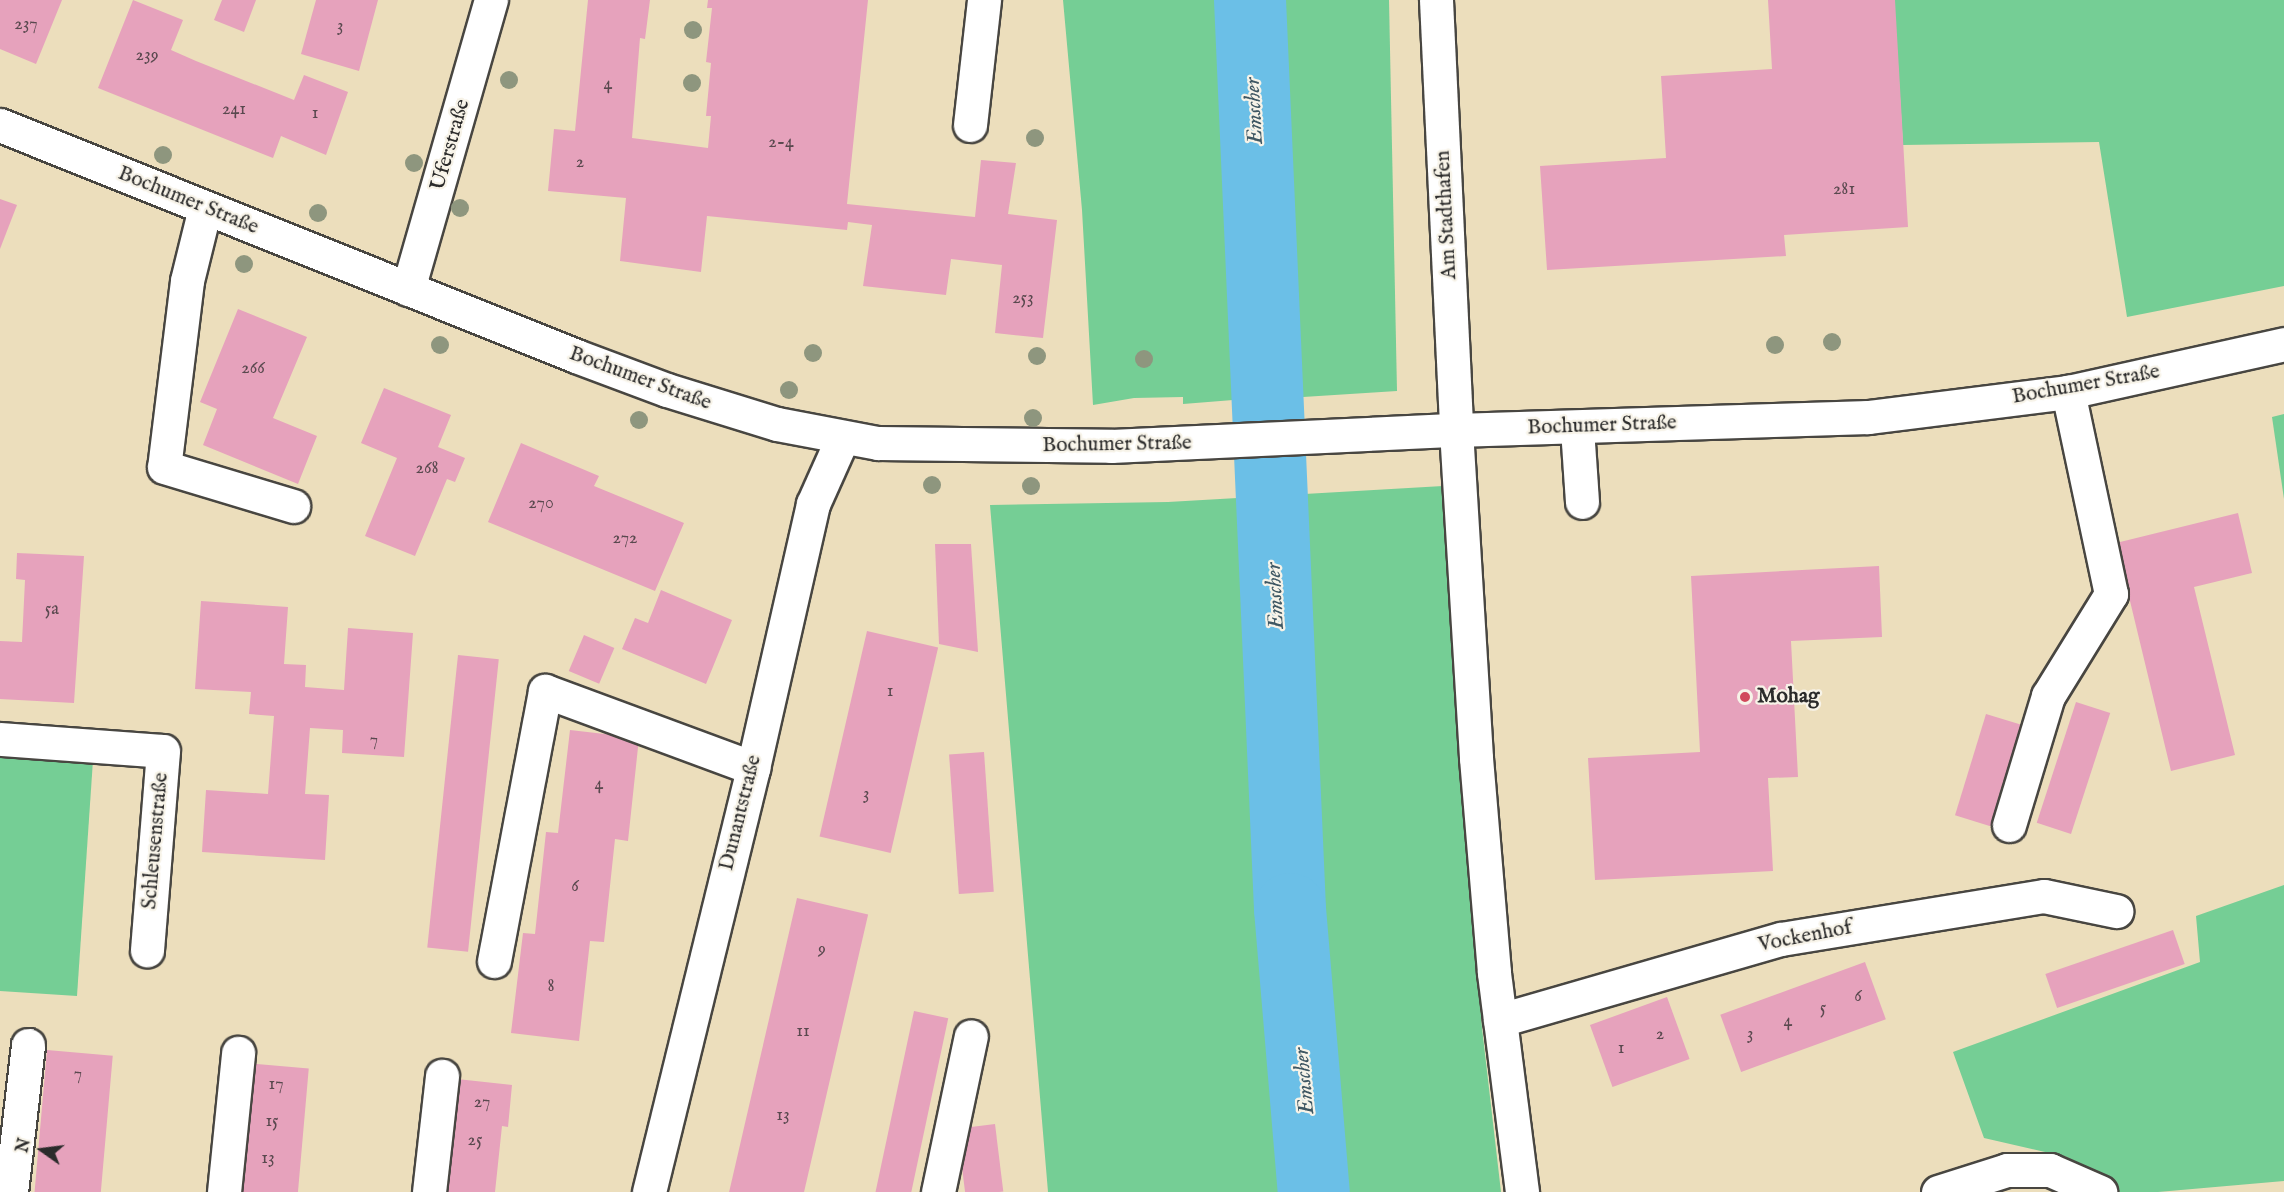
<!DOCTYPE html>
<html>
<head>
<meta charset="utf-8">
<style>
	body { margin:0 }
	#map { position:relative; width:2284px; height:1192px; overflow:hidden; background:#ecdebc; font-family:"IM FELL English",serif }
	div>[style] { position:absolute }
	.green>* { inset:0; background:#75ce95 }
	.river>* { height:72px; margin:-36px; padding:0 36px; transform-origin:36px; border-radius:36px; background:#6bbfe7 }
	.building>* { inset:0; background:#e6a2bc; transform-origin:0 0 }
	.roads { filter:drop-shadow(2px 0 #484641) drop-shadow(-2px 0 #484641) drop-shadow(0 2px #484641) drop-shadow(0 -2px #484641) }
	.minor>* { height:33px; margin:-16.5px; padding:0 16.5px; transform-origin:16.5px; border-radius:16.5px; background:#fff }
	.major>* { height:33px; margin:-16.5px; padding:0 16.5px; transform-origin:16.5px; border-radius:16.5px; background:#fff }
	.trees>* { width:18px; height:18px; margin:-9px; border-radius:50%; background:#8e967e }
	.dots>* { width:16px; height:16px; translate:-50% -50%; box-sizing:border-box; border:3px solid #f7f3e8; border-radius:50% }
	span { translate:-50% -50%; white-space:nowrap; text-align:center; line-height:1.15; -webkit-text-stroke:4.5px #f7f3e8; paint-order:stroke }
	.number-label { font-size:18px; color:#5a494f }
	.number-label span { -webkit-text-stroke-width:0 }
	.street-label { font-size:21px; color:#2b2b2b }
	.poi-label { font-size:21px; color:#2b2b2b; font-weight:700 }
	.left { translate:0 -50%; text-align:left }
	.water-label { font-size:22px; color:#3e5763; font-style:italic }
	.north { position:absolute; left:12px; top:1120px; width:60px; height:60px; -webkit-text-stroke:4px #f7f3e8; paint-order:stroke; rotate:284deg; font-size:16px; font-weight:700; line-height:24px; text-align:center; color:#2b2b2b }
	.north::after { content:''; display:block; margin:auto; width:21px; height:27px; background:#2b2b2b; clip-path:polygon(50% 0,100% 100%,50% 72%,0 100%) }
</style>
</head>
<body>
<div id="map">
	<div class="green">
		<div style="clip-path:polygon(1063px 0,1216px 0,1233px 400px,1183px 404px,1183px 397px,1134px 398px,1093px 405px,1082px 210px)"></div>
		<div style="clip-path:polygon(1282px 0,1389px 0,1397px 391px,1303px 397px,1290px 183px)"></div>
		<div style="clip-path:polygon(1894px 0,2284px 0,2284px 286px,2127px 317px,2099px 142px,1903px 145px)"></div>
		<div style="clip-path:polygon(2284px 414px,2284px 499px,2272px 417px)"></div>
		<div style="clip-path:polygon(1443px 486px,1482px 1028px,1501px 1192px,1048px 1192px,990px 505px,1168px 502px)"></div>
		<div style="clip-path:polygon(0 754px,93px 760px,77px 996px,0 991px)"></div>
		<div style="clip-path:polygon(2284px 885px,2284px 1181px,2158px 1192px,2120px 1192px,2067px 1157px,1984px 1138px,1953px 1052px,2200px 962px,2196px 916px)"></div>
	</div>
	<div class="river">
		<div style="left:1250px;top:0;width:910px;rotate:87.48deg"></div>
		<div style="left:1290px;top:909px;width:284px;rotate:85.2deg"></div>
	</div>
	<div class="building">
		<div style="clip-path:polygon(0 0,62px 0,36px 64px,0 49px)"></div>
		<div style="clip-path:polygon(133px 0,183px 20px,171px 50px,196px 61px,294px 100px,304px 75px,348px 92px,326px 155px,281px 136px,273px 158px,98px 88px)"></div>
		<div style="clip-path:polygon(222px 0,256px 0,244px 32px,214px 20px)"></div>
		<div style="clip-path:polygon(316px 0,378px 0,359px 71px,301px 54px)"></div>
		<div style="clip-path:polygon(588px 0,650px 0,645px 39px,640px 38px,632px 138px,708px 148px,711px 116px,706px 116px,711px 63px,706px 62px,712px 8px,707px 8px,708px 0,868px 0,847px 204px,975px 217px,981px 160px,1016px 163px,1008px 214px,1057px 220px,1043px 338px,995px 333px,1002px 265px,951px 259px,946px 295px,863px 286px,872px 225px,848px 222px,847px 230px,707px 216px,701px 272px,620px 261px,626px 198px,548px 191px,554px 129px,575px 131px)"></div>
		<div style="clip-path:polygon(1768px 0,1895px 0,1908px 227px,1784px 235px,1786px 256px,1547px 270px,1540px 166px,1666px 158px,1661px 76px,1772px 69px)"></div>
		<div style="clip-path:polygon(0 199px,17px 205px,0 249px)"></div>
		<div style="clip-path:polygon(238px 309px,307px 337px,273px 418px,317px 436px,298px 484px,203px 445px,217px 409px,200px 402px)"></div>
		<div style="clip-path:polygon(384px 388px,451px 415px,438px 447px,465px 458px,455px 482px,447px 479px,415px 556px,365px 536px,397px 458px,361px 443px)"></div>
		<div style="clip-path:polygon(521px 443px,599px 476px,594px 486px,684px 523px,655px 591px,488px 522px)"></div>
		<div style="clip-path:polygon(2238px 513px,2252px 573px,2194px 587px,2235px 755px,2171px 771px,2116px 543px)"></div>
		<div style="clip-path:polygon(935px 544px,971px 544px,978px 652px,939px 644px)"></div>
		<div style="clip-path:polygon(17px 553px,84px 556px,74px 703px,0 699px,0 641px,22px 642px,25px 580px,16px 579px)"></div>
		<div style="clip-path:polygon(1879px 566px,1882px 637px,1791px 641px,1798px 777px,1768px 778px,1773px 871px,1595px 880px,1588px 758px,1700px 752px,1691px 576px)"></div>
		<div style="clip-path:polygon(661px 590px,732px 620px,706px 684px,622px 649px,635px 618px,648px 623px)"></div>
		<div style="clip-path:polygon(201px 601px,288px 607px,284px 664px,306px 665px,305px 687px,344px 690px,348px 628px,413px 633px,404px 757px,342px 753px,343px 730px,310px 728px,305px 794px,329px 795px,325px 860px,202px 852px,206px 790px,268px 794px,274px 716px,249px 714px,251px 692px,195px 689px)"></div>
		<div style="left:867px;top:631px;width:73px;height:211px;rotate:13deg"></div>
		<div style="left:584px;top:635px;width:33px;height:39px;rotate:23deg"></div>
		<div style="left:458px;top:655px;width:41px;height:294px;rotate:6deg"></div>
		<div style="left:2076px;top:702px;width:36px;height:127px;rotate:18deg"></div>
		<div style="left:1986px;top:714px;width:37px;height:106px;rotate:17deg"></div>
		<div style="clip-path:polygon(570px 730px,639px 738px,628px 841px,615px 839px,604px 942px,590px 941px,579px 1041px,511px 1033px,523px 933px,535px 934px,546px 832px,558px 833px)"></div>
		<div style="left:984px;top:752px;width:140px;height:35px;rotate:86deg"></div>
		<div style="left:797px;top:898px;width:73px;height:302px;rotate:13deg"></div>
		<div style="left:2173px;top:930px;width:36px;height:135px;rotate:71deg"></div>
		<div style="left:1865px;top:962px;width:61px;height:154px;rotate:70deg"></div>
		<div style="left:1667px;top:997px;width:66px;height:82px;rotate:70deg"></div>
		<div style="left:914px;top:1011px;width:35px;height:186px;rotate:12deg"></div>
		<div style="left:47px;top:1050px;width:66px;height:143px;rotate:5deg"></div>
		<div style="left:246px;top:1063px;width:63px;height:130px;rotate:5deg"></div>
		<div style="clip-path:polygon(457px 1079px,512px 1085px,508px 1127px,502px 1126px,495px 1192px,445px 1192px)"></div>
		<div style="left:995px;top:1124px;width:68px;height:38px;rotate:83deg"></div>
	</div>
	<div class="roads">
		<div class="minor">
			<div style="left:1436px;top:0;width:430px;rotate:87.3deg"></div>
			<div style="left:1456px;top:430px;width:329px;rotate:86.5deg"></div>
			<div style="left:1476px;top:758px;width:216px;rotate:85.2deg"></div>
			<div style="left:1494px;top:973px;width:221px;rotate:82.7deg"></div>
			<div style="left:970px;top:125px;width:126px;rotate:-83.6deg"></div>
			<div style="left:205px;top:208px;width:75px;rotate:103.9deg"></div>
			<div style="left:187px;top:281px;width:187px;rotate:97deg"></div>
			<div style="left:164px;top:467px;width:135px;rotate:16.8deg"></div>
			<div style="left:408px;top:289px;width:301px;rotate:-74deg"></div>
			<div style="left:1577px;top:428px;width:74px;rotate:86.1deg"></div>
			<div style="left:0;top:739px;width:163px;rotate:4.2deg"></div>
			<div style="left:163px;top:751px;width:200px;rotate:94.6deg"></div>
			<div style="left:2009px;top:825px;width:135px;rotate:-73.2deg"></div>
			<div style="left:2048px;top:696px;width:120px;rotate:-58.3deg"></div>
			<div style="left:2111px;top:594px;width:207px;rotate:-102deg"></div>
			<div style="left:494px;top:961px;width:275px;rotate:-79.3deg"></div>
			<div style="left:545px;top:691px;width:222px;rotate:20.3deg"></div>
			<div style="left:1500px;top:1020px;width:292px;rotate:-16.1deg"></div>
			<div style="left:1781px;top:939px;width:266px;rotate:-9.3deg"></div>
			<div style="left:2044px;top:896px;width:74px;rotate:11.8deg"></div>
			<div style="left:11px;top:1192px;width:148px;rotate:-83.4deg"></div>
			<div style="left:224px;top:1192px;width:140px;rotate:-84.2deg"></div>
			<div style="left:429px;top:1192px;width:117px;rotate:-83.6deg"></div>
			<div style="left:649px;top:1192px;width:437px;rotate:-76.2deg"></div>
			<div style="left:753px;top:768px;width:271px;rotate:-77.2deg"></div>
			<div style="left:813px;top:504px;width:73px;rotate:-65.9deg"></div>
			<div style="left:938px;top:1192px;width:159px;rotate:-78.1deg"></div>
			<div style="left:1938px;top:1192px;width:72px;rotate:-17.7deg"></div>
			<div style="left:2007px;top:1170px;width:43px"></div>
			<div style="left:2050px;top:1170px;width:55px;rotate:23.7deg"></div>
		</div>
		<div class="major">
			<div style="left:0;top:125px;width:621px;rotate:21.85deg"></div>
			<div style="left:576px;top:356px;width:97px;rotate:20.5deg"></div>
			<div style="left:667px;top:390px;width:115px;rotate:17.2deg"></div>
			<div style="left:777px;top:424px;width:103px;rotate:10.7deg"></div>
			<div style="left:878px;top:443px;width:233px;rotate:0.7deg"></div>
			<div style="left:1111px;top:446px;width:345px;rotate:-2.7deg"></div>
			<div style="left:1456px;top:430px;width:412px;rotate:-1.8deg"></div>
			<div style="left:1868px;top:417px;width:202px;rotate:-7.1deg"></div>
			<div style="left:2068px;top:392px;width:221px;rotate:-12.5deg"></div>
		</div>
	</div>
	<div class="trees">
		<div style="left:693px;top:30px"></div>
		<div style="left:509px;top:80px"></div>
		<div style="left:692px;top:83px"></div>
		<div style="left:1035px;top:138px"></div>
		<div style="left:163px;top:155px"></div>
		<div style="left:414px;top:163px"></div>
		<div style="left:460px;top:208px"></div>
		<div style="left:318px;top:213px"></div>
		<div style="left:244px;top:264px"></div>
		<div style="left:1832px;top:342px"></div>
		<div style="left:440px;top:345px"></div>
		<div style="left:1775px;top:345px"></div>
		<div style="left:813px;top:353px"></div>
		<div style="left:1037px;top:356px"></div>
		<div style="left:1144px;top:359px"></div>
		<div style="left:789px;top:390px"></div>
		<div style="left:1033px;top:418px"></div>
		<div style="left:639px;top:420px"></div>
		<div style="left:932px;top:485px"></div>
		<div style="left:1031px;top:486px"></div>
	</div>
	<div class="dots">
		<div style="left:1745px;top:697px;background:#d1495b"></div>
	</div>
	<div class="number-label">
		<span style="left:26px;top:25px">237</span>
		<span style="left:340px;top:27px">3</span>
		<span style="left:147px;top:56px">239</span>
		<span style="left:608px;top:85px">4</span>
		<span style="left:234px;top:110px">241</span>
		<span style="left:315px;top:114px">1</span>
		<span style="left:781px;top:143px">2-4</span>
		<span style="left:580px;top:163px">2</span>
		<span style="left:1844px;top:190px">281</span>
		<span style="left:1023px;top:299px">253</span>
		<span style="left:253px;top:369px">266</span>
		<span style="left:427px;top:469px">268</span>
		<span style="left:541px;top:504px">270</span>
		<span style="left:625px;top:539px">272</span>
		<span style="left:52px;top:610px">5a</span>
		<span style="left:890px;top:692px">1</span>
		<span style="left:374px;top:741px">7</span>
		<span style="left:599px;top:785px">4</span>
		<span style="left:866px;top:795px">3</span>
		<span style="left:575px;top:887px">6</span>
		<span style="left:822px;top:950px">9</span>
		<span style="left:551px;top:987px">8</span>
		<span style="left:1858px;top:997px">6</span>
		<span style="left:1823px;top:1009px">5</span>
		<span style="left:1788px;top:1022px">4</span>
		<span style="left:803px;top:1032px">11</span>
		<span style="left:1660px;top:1035px">2</span>
		<span style="left:1750px;top:1035px">3</span>
		<span style="left:1621px;top:1049px">1</span>
		<span style="left:78px;top:1075px">7</span>
		<span style="left:276px;top:1085px">17</span>
		<span style="left:482px;top:1103px">27</span>
		<span style="left:783px;top:1116px">13</span>
		<span style="left:272px;top:1122px">15</span>
		<span style="left:475px;top:1141px">25</span>
		<span style="left:268px;top:1159px">13</span>
	</div>
	<div class="street-label">
		<span style="left:451px;top:145px;rotate:-74deg">Uferstraße</span>
		<span style="left:188px;top:201px;rotate:22deg">Bochumer Straße</span>
		<span style="left:1447px;top:215px;rotate:-93deg">Am Stadthafen</span>
		<span style="left:640px;top:379px;rotate:20deg">Bochumer Straße</span>
		<span style="left:2086px;top:385px;rotate:-10deg">Bochumer Straße</span>
		<span style="left:1602px;top:426px;rotate:-2deg">Bochumer Straße</span>
		<span style="left:1117px;top:445px;rotate:-1deg">Bochumer Straße</span>
		<span style="left:741px;top:813px;rotate:-76deg">Dunantstraße</span>
		<span style="left:156px;top:841px;rotate:-85deg">Schleusenstraße</span>
		<span style="left:1805px;top:937px;rotate:-11deg">Vockenhof</span>
	</div>
	<div class="poi-label">
		<span class="left" style="left:1757px;top:697px">Mohag</span>
	</div>
	<div class="water-label">
		<span style="left:1255px;top:111px;rotate:-93deg">Emscher</span>
		<span style="left:1276px;top:596px;rotate:-93deg">Emscher</span>
		<span style="left:1305px;top:1081px;rotate:-95deg">Emscher</span>
	</div>
	<div class="north">N</div>
</div>
</body>
</html>
